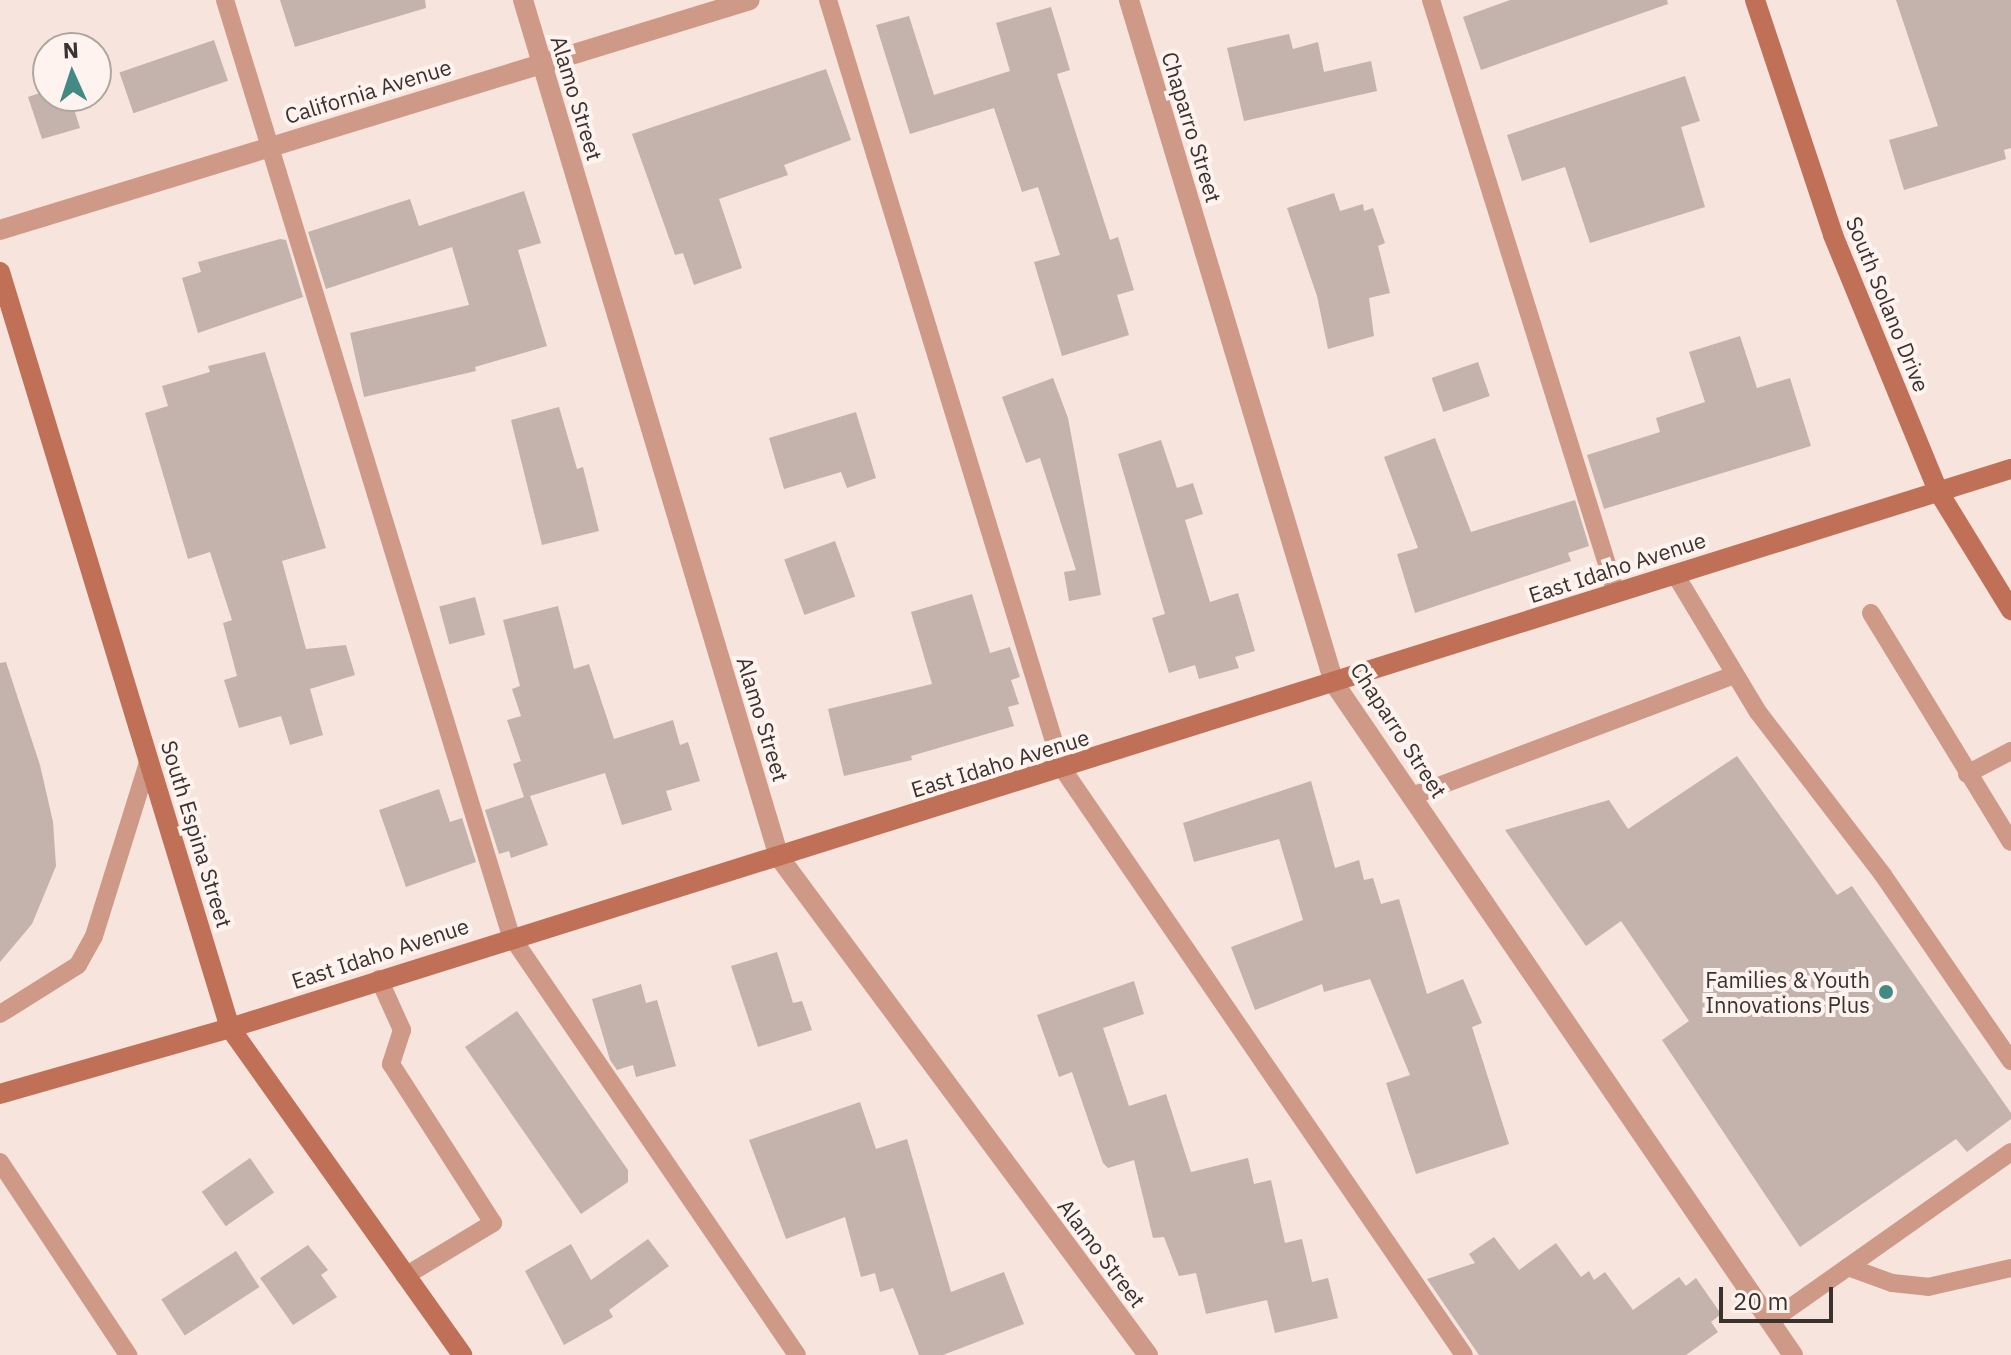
<!DOCTYPE html>
<html>
<head>
<meta charset="utf-8">
<style>
	body { margin:0 }
	#map { position:relative; width:2011px; height:1355px; overflow:hidden; background:#f6e4dd; font-family:"IBM Plex Sans",sans-serif }
	div>[style] { position:absolute }
	.building>* { inset:0; background:#c4b2ac; transform-origin:0 0 }
	.lane>* { height:18px; margin:-9px; padding:0 9px; transform-origin:9px; border-radius:9px; background:#cf9987 }
	.street>* { height:20px; margin:-10px; padding:0 10px; transform-origin:10px; border-radius:10px; background:#cf9987 }
	.secondary>* { height:20px; margin:-10px; padding:0 10px; transform-origin:10px; border-radius:10px; background:#bf7056 }
	.dots>* { width:22px; height:22px; translate:-50% -50%; box-sizing:border-box; border:4px solid #fef3ef; border-radius:50% }
	span { translate:-50% -50%; white-space:nowrap; text-align:center; line-height:1.15; -webkit-text-stroke:8px #fef3ef; paint-order:stroke }
	.street-label { font-size:22px; color:#39322f }
	.poi-label { font-size:22px; color:#39322f }
	.right { translate:-100% -50%; text-align:right }
	.north { position:absolute; left:32px; top:32px; width:80px; height:80px; box-sizing:border-box; background:#fef3ef; border:2px solid #afa6a2; border-radius:50%; rotate:357deg; font-size:22px; font-weight:700; line-height:32px; text-align:center; color:#39322f }
	.north::after { content:''; display:block; margin:auto; width:28px; height:36px; background:#438a84; clip-path:polygon(50% 0,100% 100%,50% 72%,0 100%) }
	.scale { position:absolute; left:1719px; top:1287px; width:114px; height:36px; box-sizing:border-box; border:4px solid #39322f; border-top:0; padding-left:10px; font-size:24px; line-height:28px; white-space:nowrap; color:#39322f; -webkit-text-stroke:6px #fef3ef; paint-order:stroke }
</style>
</head>
<body>
<div id="map">
	<div class="building">
		<div style="clip-path:polygon(280px 0,425px 0,426px 8px,295px 47px)"></div>
		<div style="clip-path:polygon(1510px 0,1667px 0,1668px 4px,1481px 70px,1463px 17px)"></div>
		<div style="clip-path:polygon(1896px 0,2011px 0,2011px 148px,2004px 150px,2006px 159px,1904px 190px,1889px 140px,1938px 126px)"></div>
		<div style="clip-path:polygon(1051px 7px,1070px 70px,1057px 74px,1110px 240px,1118px 237px,1134px 290px,1117px 295px,1129px 335px,1062px 356px,1034px 262px,1060px 255px,1038px 187px,1022px 192px,994px 108px,910px 134px,876px 25px,909px 16px,934px 95px,1010px 71px,996px 23px)"></div>
		<div style="clip-path:polygon(1289px 34px,1293px 49px,1318px 42px,1324px 72px,1371px 61px,1377px 91px,1244px 121px,1227px 48px)"></div>
		<div style="left:214px;top:40px;width:43px;height:100px;rotate:71deg"></div>
		<div style="clip-path:polygon(826px 69px,851px 140px,784px 165px,788px 175px,719px 199px,742px 268px,694px 285px,683px 253px,675px 255px,632px 134px)"></div>
		<div style="clip-path:polygon(1685px 76px,1700px 121px,1681px 127px,1705px 207px,1590px 243px,1565px 167px,1522px 181px,1507px 135px)"></div>
		<div style="clip-path:polygon(48px 90px,48px 96px,70px 96px,80px 128px,42px 139px,28px 97px)"></div>
		<div style="clip-path:polygon(524px 191px,541px 243px,518px 250px,547px 346px,475px 367px,476px 371px,364px 397px,350px 333px,469px 305px,452px 247px,326px 289px,308px 232px,410px 199px,419px 226px)"></div>
		<div style="clip-path:polygon(1334px 193px,1340px 211px,1363px 204px,1364px 211px,1373px 208px,1385px 243px,1378px 246px,1390px 293px,1369px 298px,1374px 336px,1328px 349px,1317px 296px,1287px 208px)"></div>
		<div style="clip-path:polygon(280px 239px,286px 240px,303px 297px,198px 333px,182px 278px,201px 272px,198px 262px)"></div>
		<div style="clip-path:polygon(1740px 336px,1757px 388px,1790px 378px,1811px 446px,1604px 509px,1587px 455px,1660px 432px,1656px 418px,1705px 402px,1689px 352px)"></div>
		<div style="clip-path:polygon(265px 352px,326px 548px,282px 561px,306px 649px,346px 645px,355px 675px,310px 689px,323px 735px,290px 745px,281px 716px,239px 728px,224px 680px,237px 676px,223px 623px,232px 620px,210px 552px,188px 559px,145px 413px,168px 406px,162px 386px,210px 372px,208px 366px)"></div>
		<div style="left:1478px;top:362px;width:36px;height:49px;rotate:71deg"></div>
		<div style="clip-path:polygon(1053px 378px,1068px 418px,1101px 595px,1069px 601px,1064px 572px,1076px 570px,1040px 458px,1026px 463px,1002px 397px)"></div>
		<div style="clip-path:polygon(559px 407px,577px 469px,583px 467px,599px 531px,542px 545px,511px 420px)"></div>
		<div style="clip-path:polygon(856px 412px,876px 478px,847px 488px,841px 472px,784px 489px,769px 438px)"></div>
		<div style="clip-path:polygon(1435px 438px,1471px 532px,1575px 500px,1589px 546px,1568px 553px,1571px 561px,1415px 613px,1397px 554px,1418px 548px,1384px 457px)"></div>
		<div style="clip-path:polygon(1161px 440px,1177px 488px,1193px 483px,1203px 514px,1185px 520px,1210px 602px,1238px 593px,1255px 651px,1235px 657px,1239px 668px,1199px 679px,1195px 665px,1169px 673px,1152px 618px,1165px 614px,1118px 454px)"></div>
		<div style="left:835px;top:541px;width:59px;height:54px;rotate:70deg"></div>
		<div style="clip-path:polygon(972px 594px,990px 653px,1010px 647px,1020px 677px,1011px 680px,1019px 704px,1008px 707px,1014px 726px,911px 756px,912px 760px,844px 776px,828px 709px,932px 684px,911px 612px)"></div>
		<div style="left:475px;top:597px;width:39px;height:37px;rotate:75deg"></div>
		<div style="clip-path:polygon(558px 606px,574px 669px,589px 664px,614px 739px,673px 720px,680px 745px,688px 742px,700px 781px,666px 791px,672px 810px,622px 825px,605px 773px,530px 796px,548px 845px,511px 858px,509px 851px,499px 854px,485px 810px,524px 797px,513px 764px,521px 761px,507px 720px,521px 716px,512px 689px,520px 686px,503px 620px)"></div>
		<div style="clip-path:polygon(6px 662px,40px 765px,53px 822px,56px 866px,32px 924px,0 962px,0 663px)"></div>
		<div style="clip-path:polygon(1737px 756px,1837px 895px,1852px 886px,2011px 1113px,2011px 1119px,1967px 1152px,1956px 1139px,1800px 1247px,1662px 1040px,1689px 1021px,1621px 921px,1586px 946px,1505px 830px,1609px 800px,1628px 829px)"></div>
		<div style="clip-path:polygon(1311px 781px,1335px 868px,1359px 860px,1364px 880px,1373px 878px,1381px 904px,1399px 899px,1427px 994px,1463px 979px,1482px 1023px,1472px 1027px,1509px 1144px,1416px 1174px,1386px 1083px,1410px 1075px,1370px 979px,1324px 992px,1322px 984px,1255px 1010px,1231px 947px,1303px 920px,1279px 839px,1194px 862px,1183px 823px)"></div>
		<div style="clip-path:polygon(439px 789px,450px 822px,462px 818px,476px 862px,406px 887px,379px 810px)"></div>
		<div style="clip-path:polygon(777px 952px,793px 1003px,802px 1001px,812px 1030px,758px 1047px,731px 966px)"></div>
		<div style="clip-path:polygon(1134px 981px,1144px 1014px,1103px 1028px,1129px 1106px,1166px 1094px,1191px 1172px,1248px 1158px,1254px 1184px,1271px 1180px,1285px 1243px,1302px 1239px,1312px 1282px,1328px 1278px,1338px 1318px,1275px 1333px,1267px 1300px,1206px 1314px,1196px 1273px,1179px 1276px,1164px 1237px,1153px 1238px,1134px 1160px,1108px 1168px,1103px 1163px,1072px 1072px,1059px 1077px,1037px 1015px)"></div>
		<div style="clip-path:polygon(641px 984px,646px 1003px,657px 1000px,676px 1066px,636px 1077px,633px 1065px,617px 1070px,610px 1060px,592px 999px)"></div>
		<div style="clip-path:polygon(517px 1011px,628px 1170px,628px 1182px,581px 1214px,465px 1047px)"></div>
		<div style="clip-path:polygon(860px 1102px,876px 1149px,907px 1139px,951px 1292px,1004px 1272px,1024px 1324px,943px 1355px,919px 1355px,893px 1288px,880px 1292px,875px 1273px,861px 1277px,845px 1217px,786px 1239px,749px 1140px)"></div>
		<div style="left:250px;top:1158px;width:42px;height:59px;rotate:55deg"></div>
		<div style="clip-path:polygon(1494px 1237px,1519px 1270px,1556px 1243px,1581px 1277px,1589px 1271px,1594px 1280px,1605px 1272px,1633px 1310px,1679px 1277px,1686px 1286px,1696px 1278px,1721px 1314px,1711px 1322px,1718px 1332px,1686px 1355px,1479px 1355px,1427px 1279px,1475px 1263px,1469px 1254px)"></div>
		<div style="clip-path:polygon(648px 1239px,669px 1266px,609px 1310px,613px 1317px,564px 1345px,525px 1271px,571px 1244px,591px 1280px)"></div>
		<div style="clip-path:polygon(308px 1245px,328px 1270px,321px 1275px,337px 1297px,293px 1325px,260px 1278px)"></div>
		<div style="left:236px;top:1251px;width:43px;height:89px;rotate:57deg"></div>
	</div>
	<div class="lane">
		<div style="left:225px;top:0;width:979px;rotate:73.01deg"></div>
		<div style="left:511px;top:936px;width:507px;rotate:55.68deg"></div>
		<div style="left:828px;top:0;width:803px;rotate:73.05deg"></div>
		<div style="left:1062px;top:768px;width:711px;rotate:55.6deg"></div>
		<div style="left:1431px;top:0;width:621px;rotate:72.67deg"></div>
		<div style="left:1675px;top:574px;width:161px;rotate:59deg"></div>
		<div style="left:1758px;top:712px;width:205px;rotate:52.5deg"></div>
		<div style="left:1883px;top:875px;width:226px;rotate:55.5deg"></div>
		<div style="left:1871px;top:613px;width:268px;rotate:58.6deg"></div>
		<div style="left:1967px;top:774px;width:50px;rotate:-27.6deg"></div>
		<div style="left:1412px;top:796px;width:344px;rotate:-20.6deg"></div>
		<div style="left:379px;top:979px;width:56px;rotate:65.7deg"></div>
		<div style="left:402px;top:1030px;width:36px;rotate:108deg"></div>
		<div style="left:391px;top:1064px;width:189px;rotate:57.3deg"></div>
		<div style="left:493px;top:1223px;width:103px;rotate:148.9deg"></div>
		<div style="left:0;top:1014px;width:92px;rotate:-32.1deg"></div>
		<div style="left:78px;top:965px;width:33px;rotate:-61deg"></div>
		<div style="left:94px;top:936px;width:185px;rotate:-72.7deg"></div>
		<div style="left:0;top:1162px;width:232px;rotate:56.4deg"></div>
		<div style="left:1848px;top:1267px;width:47px;rotate:20deg"></div>
		<div style="left:1892px;top:1283px;width:36px;rotate:6deg"></div>
		<div style="left:1928px;top:1287px;width:85px;rotate:-12.9deg"></div>
		<div style="left:1770px;top:1322px;width:295px;rotate:-35.2deg"></div>
	</div>
	<div class="street">
		<div style="left:523px;top:0;width:894px;rotate:73.37deg"></div>
		<div style="left:779px;top:857px;width:620px;rotate:53.46deg"></div>
		<div style="left:1129px;top:0;width:713px;rotate:73.29deg"></div>
		<div style="left:1334px;top:683px;width:814px;rotate:55.67deg"></div>
		<div style="left:0;top:230px;width:784px;rotate:-17.05deg"></div>
	</div>
	<div class="secondary">
		<div style="left:1755px;top:0;width:248px;rotate:71.6deg"></div>
		<div style="left:1833px;top:235px;width:277px;rotate:67.7deg"></div>
		<div style="left:1938px;top:491px;width:140px;rotate:58.5deg"></div>
		<div style="left:0;top:272px;width:790px;rotate:73.08deg"></div>
		<div style="left:230px;top:1028px;width:401px;rotate:54.6deg"></div>
		<div style="left:0;top:1094px;width:239px;rotate:-16deg"></div>
		<div style="left:230px;top:1028px;width:1867px;rotate:-17.43deg"></div>
	</div>
	<div class="dots">
		<div style="left:1886px;top:992px;background:#438a84"></div>
	</div>
	<div class="street-label">
		<span style="left:368px;top:91px;rotate:-17deg">California Avenue</span>
		<span style="left:577px;top:98px;rotate:73deg">Alamo Street</span>
		<span style="left:1192px;top:127px;rotate:73deg">Chaparro Street</span>
		<span style="left:1888px;top:304px;rotate:68deg">South Solano Drive</span>
		<span style="left:1617px;top:567px;rotate:-18deg">East Idaho Avenue</span>
		<span style="left:763px;top:719px;rotate:73deg">Alamo Street</span>
		<span style="left:1399px;top:730px;rotate:57deg">Chaparro Street</span>
		<span style="left:1000px;top:763px;rotate:-17deg">East Idaho Avenue</span>
		<span style="left:197px;top:834px;rotate:73deg">South Espina Street</span>
		<span style="left:380px;top:953px;rotate:-18deg">East Idaho Avenue</span>
		<span style="left:1102px;top:1253px;rotate:53deg">Alamo Street</span>
	</div>
	<div class="poi-label">
		<span class="right" style="left:1870px;top:992px">Families &amp; Youth<br>Innovations Plus</span>
	</div>
	<div class="north">N</div>
	<div class="scale">20 m</div>
</div>
</body>
</html>
